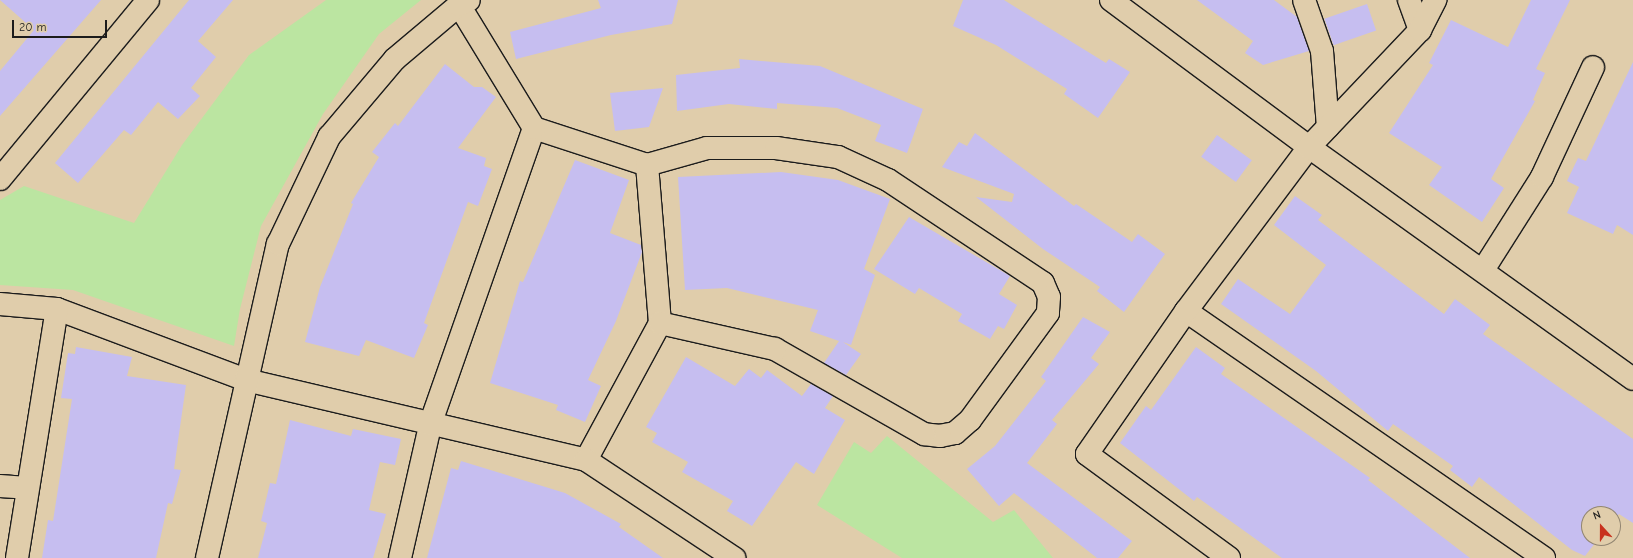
<!DOCTYPE html>
<html>
<head>
<meta charset="utf-8">
<style>
	body { margin:0 }
	#map { position:relative; width:1633px; height:558px; overflow:hidden; background:#e0cdab; font-family:"Comic Neue",sans-serif }
	div>[style] { position:absolute }
	.green>* { inset:0; background:#bbe5a1 }
	.building>* { inset:0; background:#c6bef0; transform-origin:0 0 }
	.roads { filter:drop-shadow(1px 0 #1c1c1c) drop-shadow(-1px 0 #1c1c1c) drop-shadow(0 1px #1c1c1c) drop-shadow(0 -1px #1c1c1c) }
	.minor>* { height:22px; margin:-11px; padding:0 11px; transform-origin:11px; border-radius:11px; background:#e0cdab }
	.tertiary>* { height:22px; margin:-11px; padding:0 11px; transform-origin:11px; border-radius:11px; background:#e0cdab }
	span { translate:-50% -50%; white-space:nowrap; text-align:center; line-height:1.15; -webkit-text-stroke:3px #e0cdab; paint-order:stroke }
	.north { position:absolute; left:1581px; top:506px; width:40px; height:40px; box-sizing:border-box; background:#e0cdab; border:1px solid #928672; border-radius:50%; rotate:339deg; font-size:11px; font-weight:700; line-height:16px; text-align:center; color:#1c1c1c }
	.north::after { content:''; display:block; margin:auto; width:14px; height:18px; background:#c8321e; clip-path:polygon(50% 0,100% 100%,50% 72%,0 100%) }
	.scale { position:absolute; left:12px; top:20px; width:95px; height:18px; box-sizing:border-box; border:2px solid #1c1c1c; border-top:0; padding-left:5px; font-size:12px; line-height:14px; white-space:nowrap; color:#1c1c1c; -webkit-text-stroke:3px #e0cdab; paint-order:stroke }
</style>
</head>
<body>
<div id="map">
	<div class="green">
		<div style="clip-path:polygon(326px 0,421px 0,379px 34px,323px 114px,261px 226px,240px 309px,234px 346px,73px 290px,0 285px,0 200px,24px 186px,134px 223px,182px 145px,249px 55px)"></div>
		<div style="clip-path:polygon(887px 436px,993px 522px,1014px 510px,1053px 558px,902px 558px,817px 505px,854px 442px,871px 453px)"></div>
	</div>
	<div class="building">
		<div style="clip-path:polygon(0 0,101px 0,0 116px,0 71px,34px 30px)"></div>
		<div style="clip-path:polygon(189px 0,233px 0,198px 41px,216px 57px,191px 88px,200px 96px,178px 119px,158px 102px,131px 135px,124px 130px,78px 183px,55px 163px)"></div>
		<div style="clip-path:polygon(598px 0,678px 0,672px 24px,611px 35px,516px 59px,510px 32px,601px 8px)"></div>
		<div style="clip-path:polygon(963px 0,1004px 0,1106px 63px,1109px 59px,1130px 72px,1098px 118px,1064px 94px,1067px 89px,996px 45px,953px 26px)"></div>
		<div style="clip-path:polygon(1197px 0,1274px 0,1297px 17px,1309px 51px,1263px 65px,1245px 53px,1253px 41px)"></div>
		<div style="clip-path:polygon(1531px 0,1570px 0,1536px 69px,1545px 73px,1533px 100px,1535px 101px,1491px 179px,1504px 188px,1482px 222px,1429px 185px,1442px 167px,1389px 133px,1433px 65px,1429px 63px,1451px 20px,1508px 47px)"></div>
		<div style="left:1367px;top:4px;width:28px;height:45px;rotate:71deg"></div>
		<div style="clip-path:polygon(739px 59px,820px 66px,923px 109px,907px 153px,875px 141px,881px 125px,837px 108px,777px 103px,777px 109px,729px 104px,677px 111px,676px 75px,740px 68px)"></div>
		<div style="clip-path:polygon(1633px 62px,1633px 235px,1617px 225px,1613px 234px,1567px 213px,1579px 187px,1567px 181px,1578px 158px,1586px 161px)"></div>
		<div style="clip-path:polygon(445px 64px,474px 87px,482px 87px,496px 97px,458px 148px,486px 158px,484px 166px,492px 169px,478px 206px,468px 202px,424px 323px,428px 325px,414px 358px,366px 340px,359px 356px,305px 342px,320px 287px,353px 204px,351px 203px,379px 157px,372px 152px,395px 123px,398px 126px)"></div>
		<div style="clip-path:polygon(663px 88px,649px 127px,615px 131px,610px 93px)"></div>
		<div style="clip-path:polygon(975px 133px,1074px 206px,1076px 204px,1132px 242px,1138px 234px,1165px 254px,1124px 312px,1097px 291px,1100px 287px,1043px 249px,976px 197px,1012px 202px,1014px 194px,942px 167px,959px 142px,967px 146px)"></div>
		<div style="left:1217px;top:135px;width:43px;height:27px;rotate:36deg"></div>
		<div style="clip-path:polygon(575px 160px,629px 180px,610px 233px,641px 245px,642px 252px,616px 321px,588px 380px,601px 386px,585px 422px,556px 410px,558px 405px,490px 383px,520px 281px,523px 282px)"></div>
		<div style="clip-path:polygon(781px 172px,838px 180px,890px 199px,864px 269px,875px 275px,851px 345px,843px 342px,861px 354px,846px 375px,824px 363px,839px 341px,810px 331px,818px 310px,727px 288px,685px 290px,678px 177px)"></div>
		<div style="clip-path:polygon(1295px 196px,1322px 215px,1318px 220px,1444px 314px,1455px 299px,1490px 325px,1483px 334px,1633px 439px,1633px 523px,1619px 514px,1613px 521px,1613px 514px,1589px 514px,1589px 538px,1599px 538px,1585px 556px,1572px 550px,1479px 477px,1472px 487px,1450px 470px,1453px 466px,1393px 424px,1388px 431px,1316px 371px,1221px 304px,1238px 279px,1290px 314px,1326px 265px,1274px 225px)"></div>
		<div style="clip-path:polygon(909px 217px,1010px 276px,999px 294px,1017px 305px,1004px 329px,998px 326px,990px 339px,958px 321px,962px 314px,919px 288px,915px 294px,874px 269px)"></div>
		<div style="clip-path:polygon(1083px 317px,1110px 332px,1091px 358px,1099px 364px,1052px 420px,1057px 424px,1027px 463px,1132px 541px,1118px 558px,1097px 558px,1014px 493px,999px 506px,967px 469px,995px 446px,1046px 381px,1041px 377px)"></div>
		<div style="clip-path:polygon(76px 347px,132px 357px,127px 376px,186px 385px,174px 469px,181px 470px,172px 504px,168px 503px,156px 558px,42px 558px,48px 520px,53px 521px,72px 399px,61px 398px,68px 353px,75px 354px)"></div>
		<div style="clip-path:polygon(1196px 347px,1225px 368px,1221px 374px,1370px 478px,1368px 480px,1470px 558px,1282px 558px,1197px 497px,1194px 501px,1120px 443px,1146px 406px,1151px 410px)"></div>
		<div style="clip-path:polygon(686px 357px,735px 386px,749px 369px,761px 378px,767px 370px,802px 396px,811px 384px,833px 396px,825px 408px,845px 420px,814px 474px,796px 462px,752px 526px,727px 511px,733px 501px,682px 472px,688px 462px,652px 442px,657px 433px,646px 427px)"></div>
		<div style="clip-path:polygon(290px 420px,351px 436px,353px 429px,401px 439px,395px 465px,380px 462px,369px 510px,386px 514px,373px 558px,258px 558px,267px 523px,261px 521px,270px 483px,276px 484px)"></div>
		<div style="clip-path:polygon(461px 461px,565px 493px,621px 524px,619px 527px,663px 558px,427px 558px,451px 468px,458px 470px)"></div>
	</div>
	<div class="roads">
		<div class="minor">
			<div style="left:1304px;top:0;width:54px;rotate:70.6deg"></div>
			<div style="left:1322px;top:51px;width:76px;rotate:85.5deg"></div>
			<div style="left:1409px;top:0;width:32px;rotate:70deg"></div>
			<div style="left:534px;top:128px;width:119px;rotate:18.1deg"></div>
			<div style="left:0;top:179px;width:232px;rotate:-50.4deg"></div>
			<div style="left:1483px;top:270px;width:110px;rotate:-57.6deg"></div>
			<div style="left:1542px;top:177px;width:121px;rotate:-65.1deg"></div>
			<div style="left:0;top:304px;width:57px;rotate:5deg"></div>
			<div style="left:57px;top:309px;width:202px;rotate:20.6deg"></div>
			<div style="left:1186px;top:311px;width:435px;rotate:34.6deg"></div>
			<div style="left:586px;top:460px;width:156px;rotate:-61.6deg"></div>
			<div style="left:660px;top:323px;width:159px;rotate:-94.7deg"></div>
			<div style="left:647px;top:165px;width:62px;rotate:-15.8deg"></div>
			<div style="left:707px;top:148px;width:69px"></div>
			<div style="left:776px;top:148px;width:63px;rotate:8.3deg"></div>
			<div style="left:838px;top:157px;width:55px;rotate:24.7deg"></div>
			<div style="left:888px;top:180px;width:186px;rotate:33.6deg"></div>
			<div style="left:1043px;top:283px;width:15px;rotate:67deg"></div>
			<div style="left:1049px;top:297px;width:16px;rotate:94deg"></div>
			<div style="left:1048px;top:313px;width:132px;rotate:126.1deg"></div>
			<div style="left:970px;top:420px;width:20px;rotate:139deg"></div>
			<div style="left:955px;top:433px;width:15px;rotate:169deg"></div>
			<div style="left:940px;top:436px;width:16px;rotate:-173deg"></div>
			<div style="left:924px;top:434px;width:172px;rotate:-150.3deg"></div>
			<div style="left:775px;top:349px;width:118px;rotate:-167.3deg"></div>
			<div style="left:0;top:486px;width:27px;rotate:4deg"></div>
			<div style="left:17px;top:558px;width:252px;rotate:-80.9deg"></div>
			<div style="left:400px;top:558px;width:139px;rotate:-77.2deg"></div>
			<div style="left:431px;top:422px;width:312px;rotate:-70.7deg"></div>
			<div style="left:534px;top:128px;width:144px;rotate:-121.4deg"></div>
			<div style="left:1229px;top:558px;width:176px;rotate:-143.8deg"></div>
			<div style="left:1087px;top:454px;width:174px;rotate:-55.3deg"></div>
			<div style="left:1186px;top:311px;width:205px;rotate:-53.1deg"></div>
			<div style="left:1309px;top:147px;width:161px;rotate:-46.5deg"></div>
			<div style="left:1420px;top:30px;width:34px;rotate:-63deg"></div>
		</div>
		<div class="tertiary">
			<div style="left:1111px;top:0;width:247px;rotate:36.6deg"></div>
			<div style="left:1309px;top:147px;width:398px;rotate:35.6deg"></div>
			<div style="left:246px;top:380px;width:349px;rotate:13.2deg"></div>
			<div style="left:586px;top:460px;width:178px;rotate:33.5deg"></div>
			<div style="left:207px;top:558px;width:322px;rotate:-77.3deg"></div>
			<div style="left:278px;top:244px;width:119px;rotate:-64.5deg"></div>
			<div style="left:329px;top:137px;width:102px;rotate:-49.8deg"></div>
			<div style="left:395px;top:59px;width:84px;rotate:-40.2deg"></div>
			<div style="left:459px;top:5px;width:11px;rotate:-27deg"></div>
		</div>
	</div>
	<div class="north">N</div>
	<div class="scale">20 m</div>
</div>
</body>
</html>
